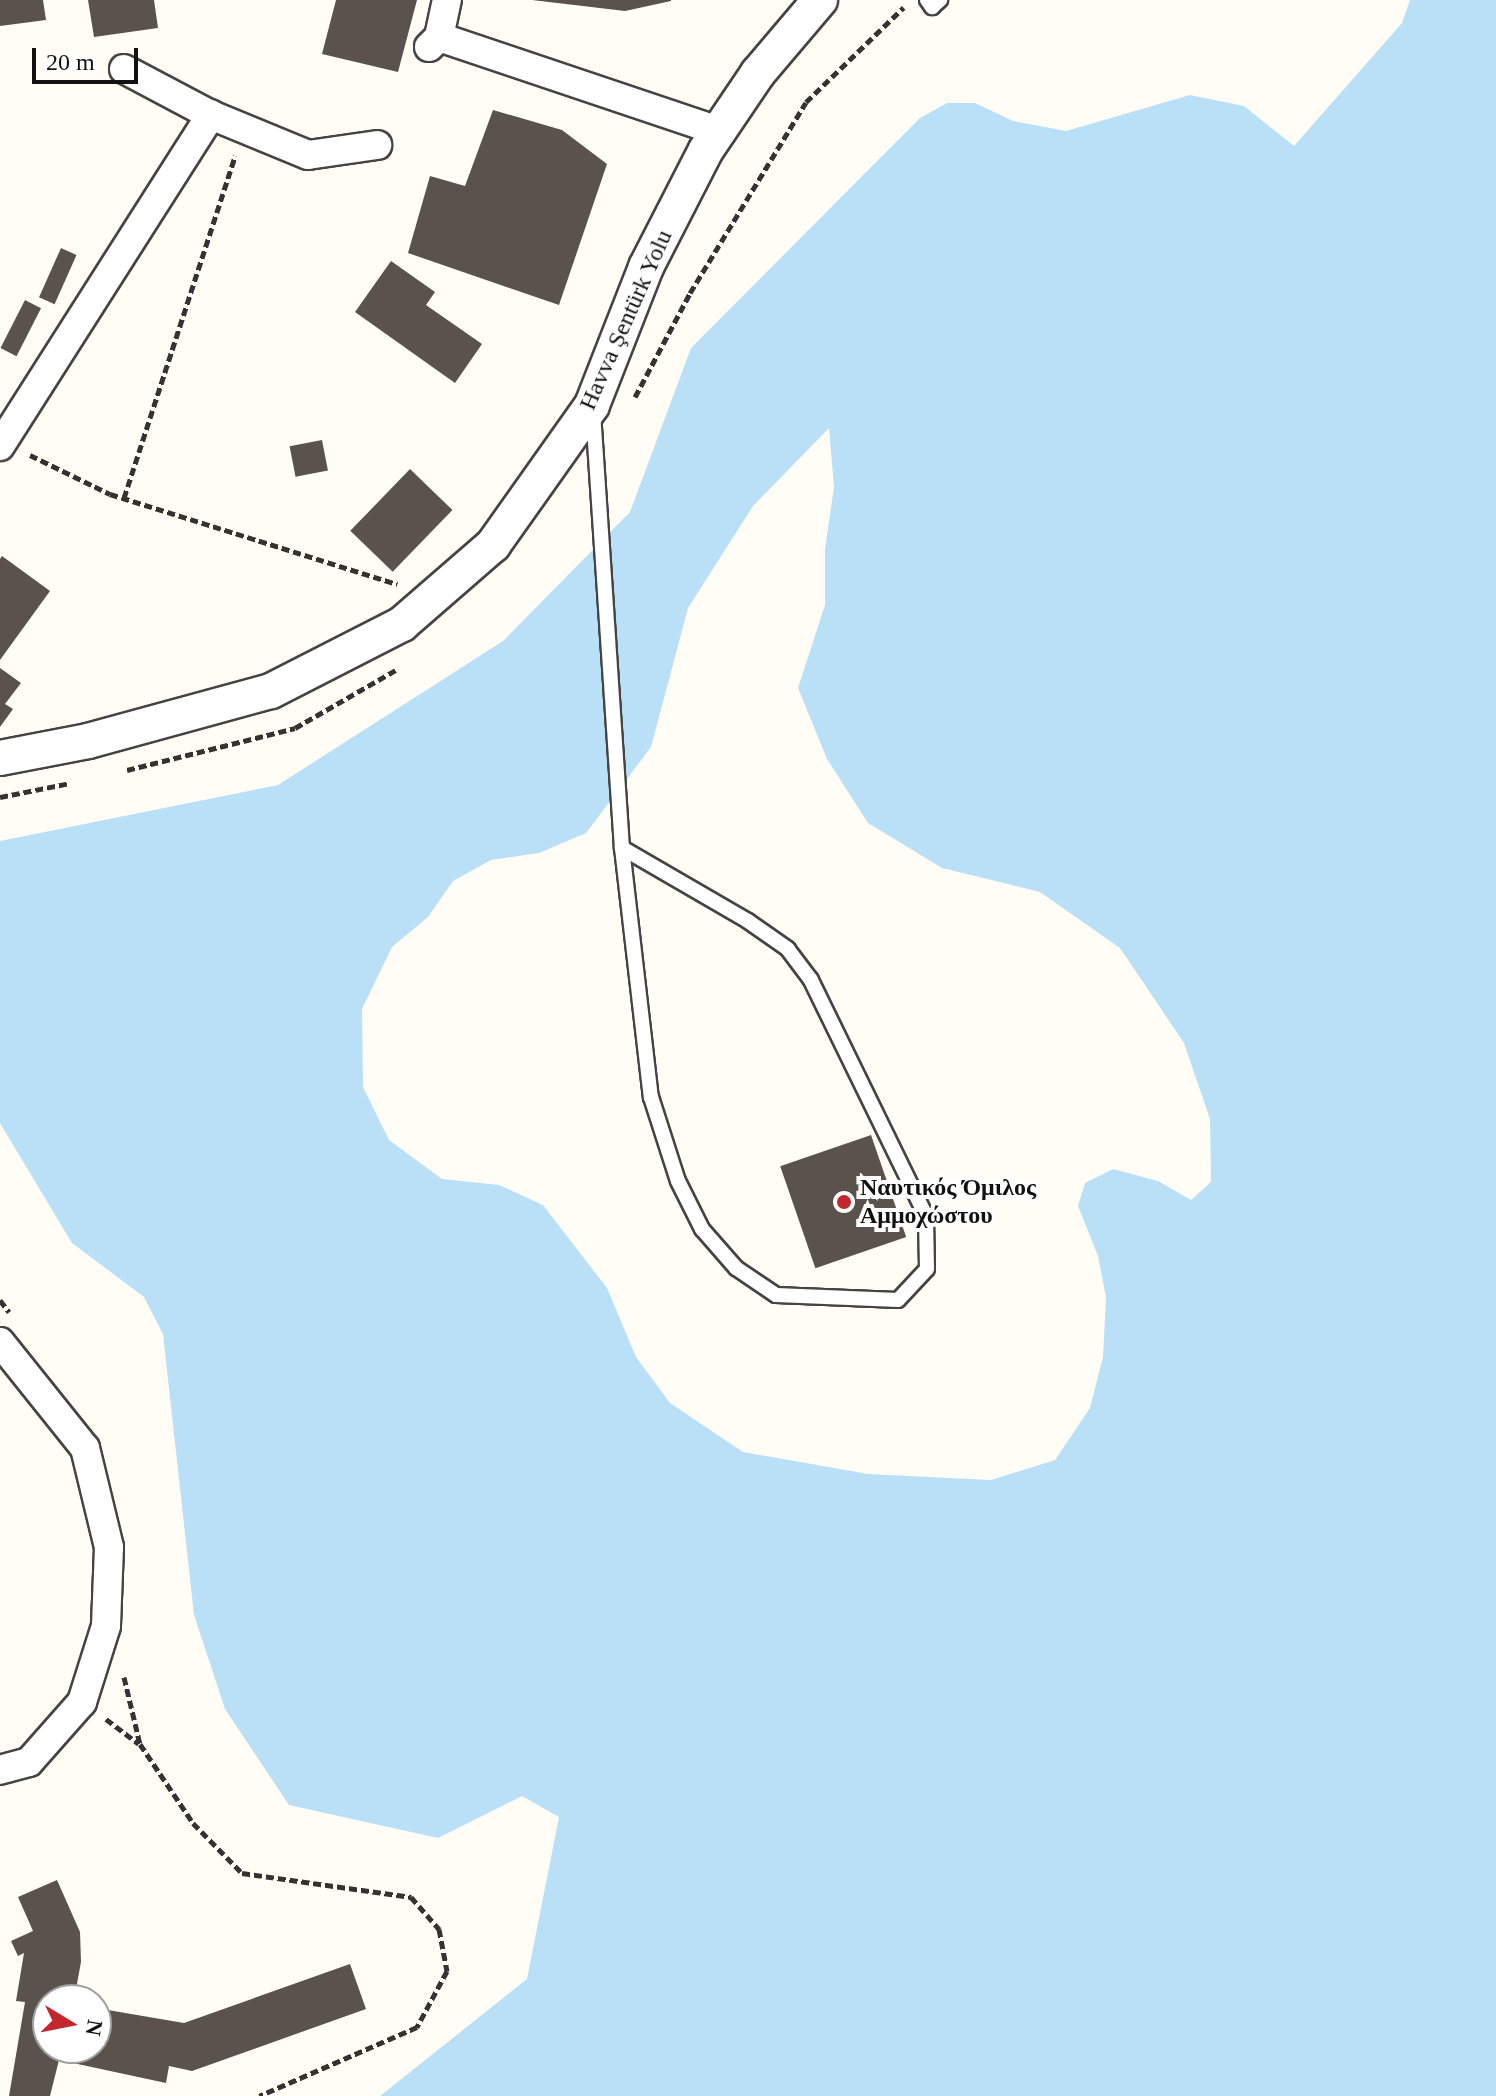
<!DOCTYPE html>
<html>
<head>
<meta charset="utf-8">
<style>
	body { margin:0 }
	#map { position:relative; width:1496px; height:2096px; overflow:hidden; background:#fffdf5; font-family:Georgia,serif }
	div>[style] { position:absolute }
	.water>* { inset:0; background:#b9e0f7 }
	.building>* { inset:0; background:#5a524d; transform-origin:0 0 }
	.path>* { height:5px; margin-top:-2.5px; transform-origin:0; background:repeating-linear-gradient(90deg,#333 0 8px,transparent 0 12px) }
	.roads { filter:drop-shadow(2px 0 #444) drop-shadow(-2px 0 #444) drop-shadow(0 2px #444) drop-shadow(0 -2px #444) }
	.service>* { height:14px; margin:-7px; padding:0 7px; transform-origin:7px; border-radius:7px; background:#fff }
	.minor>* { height:28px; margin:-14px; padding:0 14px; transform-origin:14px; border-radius:14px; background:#fff }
	.tertiary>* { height:34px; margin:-17px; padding:0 17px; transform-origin:17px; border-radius:17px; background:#fff }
	.dots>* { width:22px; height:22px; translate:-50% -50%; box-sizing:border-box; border:4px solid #fff; border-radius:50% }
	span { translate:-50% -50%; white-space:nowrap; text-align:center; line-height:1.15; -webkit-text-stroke:8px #fff; paint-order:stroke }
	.street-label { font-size:24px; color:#111 }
	.poi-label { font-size:24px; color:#111; font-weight:700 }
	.left { translate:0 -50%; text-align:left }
	.north { position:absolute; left:32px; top:1984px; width:80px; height:80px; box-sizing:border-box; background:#fff; border:2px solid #a0a0a0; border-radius:50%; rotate:100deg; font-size:22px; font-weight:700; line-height:32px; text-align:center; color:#111 }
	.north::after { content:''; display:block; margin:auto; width:28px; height:36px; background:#c4262e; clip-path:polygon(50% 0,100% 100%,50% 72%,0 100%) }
	.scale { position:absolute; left:32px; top:48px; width:106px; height:36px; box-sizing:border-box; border:4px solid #111; border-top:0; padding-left:10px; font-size:24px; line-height:28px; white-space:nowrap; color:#111; -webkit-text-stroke:6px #fff; paint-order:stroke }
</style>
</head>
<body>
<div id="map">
	<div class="water">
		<div style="clip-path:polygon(evenodd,1410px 0,1496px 0,1496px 2096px,380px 2096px,527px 1979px,559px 1817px,522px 1796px,438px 1838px,289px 1805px,225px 1709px,194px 1615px,163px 1334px,144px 1297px,72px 1243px,0 1123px,0 841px,278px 785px,503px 641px,630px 512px,691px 348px,920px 118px,947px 103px,975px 103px,1013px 121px,1066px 131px,1190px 95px,1244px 106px,1294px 146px,1402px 23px,1410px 0,829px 428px,834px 487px,825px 549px,825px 605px,798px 688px,827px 759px,868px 823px,942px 868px,1040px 892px,1120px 948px,1184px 1043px,1210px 1119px,1211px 1182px,1191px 1200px,1158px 1181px,1113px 1169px,1085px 1183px,1078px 1206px,1098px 1256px,1106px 1298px,1103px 1357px,1090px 1408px,1055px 1460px,991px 1480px,868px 1474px,743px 1452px,670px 1403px,636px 1357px,607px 1288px,543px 1205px,499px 1185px,442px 1179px,389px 1140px,363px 1087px,362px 1009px,392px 947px,428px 917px,453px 881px,491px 860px,539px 853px,586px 833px,651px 747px,688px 608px,753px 506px,829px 428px)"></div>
	</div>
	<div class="building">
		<div style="clip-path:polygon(0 0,43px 0,46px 20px,0 26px)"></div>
		<div style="clip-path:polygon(88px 0,154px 0,158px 28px,94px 37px)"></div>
		<div style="clip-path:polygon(336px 0,417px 0,398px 72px,322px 54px)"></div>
		<div style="clip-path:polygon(532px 0,671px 0,671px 1px,625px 11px)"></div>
		<div style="clip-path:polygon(493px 110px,562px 130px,607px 164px,559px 305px,408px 253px,430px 176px,465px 186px)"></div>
		<div style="left:61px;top:248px;width:17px;height:54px;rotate:24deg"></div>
		<div style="clip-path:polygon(391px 261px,435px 292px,426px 305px,482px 344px,455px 383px,355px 312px)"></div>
		<div style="left:25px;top:300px;width:18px;height:54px;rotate:27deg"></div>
		<div style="left:322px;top:440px;width:31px;height:33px;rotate:79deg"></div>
		<div style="left:410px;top:469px;width:59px;height:86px;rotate:44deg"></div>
		<div style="clip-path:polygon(2px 556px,50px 591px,0 660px,0 559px)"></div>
		<div style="clip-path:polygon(0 668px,21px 683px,5px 704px,13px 709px,0 727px)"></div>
		<div style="left:871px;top:1135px;width:108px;height:96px;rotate:71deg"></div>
		<div style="clip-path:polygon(57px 1880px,80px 1932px,81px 1962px,74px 2000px,48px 2000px,48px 2048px,96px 2048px,96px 2008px,184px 2023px,350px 1964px,366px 2009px,192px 2071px,169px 2066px,166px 2083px,59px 2060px,50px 2096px,9px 2096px,25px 2002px,16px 2001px,24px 1953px,18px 1956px,11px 1941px,33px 1931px,18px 1897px)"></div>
	</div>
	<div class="path">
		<div style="left:635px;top:397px;width:118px;rotate:-62.1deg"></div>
		<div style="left:690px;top:293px;width:223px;rotate:-58.7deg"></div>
		<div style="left:806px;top:102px;width:136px;rotate:-44.1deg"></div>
		<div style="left:30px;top:455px;width:89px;rotate:26deg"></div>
		<div style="left:110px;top:494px;width:301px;rotate:17.4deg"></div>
		<div style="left:124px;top:498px;width:360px;rotate:-72deg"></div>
		<div style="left:127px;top:770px;width:173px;rotate:-14deg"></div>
		<div style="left:295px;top:728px;width:116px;rotate:-29.9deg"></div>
		<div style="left:0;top:797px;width:71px;rotate:-11.3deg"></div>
		<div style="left:0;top:1300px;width:15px;rotate:53deg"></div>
		<div style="left:124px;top:1677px;width:69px;rotate:76.6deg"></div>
		<div style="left:140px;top:1744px;width:95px;rotate:56.1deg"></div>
		<div style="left:193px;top:1823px;width:70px;rotate:45.6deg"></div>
		<div style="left:242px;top:1873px;width:171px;rotate:8.1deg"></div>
		<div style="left:411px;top:1897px;width:43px;rotate:48.8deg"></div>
		<div style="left:439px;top:1929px;width:43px;rotate:79.2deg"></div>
		<div style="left:447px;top:1971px;width:64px;rotate:118.2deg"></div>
		<div style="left:417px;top:2027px;width:172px;rotate:156.4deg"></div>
		<div style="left:106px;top:1719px;width:41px;rotate:37.1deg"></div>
	</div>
	<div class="roads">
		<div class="service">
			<div style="left:927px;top:0;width:9px;rotate:54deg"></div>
			<div style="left:932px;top:7px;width:11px;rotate:-41deg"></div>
			<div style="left:593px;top:412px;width:437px;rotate:86.2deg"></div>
			<div style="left:622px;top:848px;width:251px;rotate:83.4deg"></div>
			<div style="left:651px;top:1097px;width:88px;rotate:72.2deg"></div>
			<div style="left:678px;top:1181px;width:54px;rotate:63.4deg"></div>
			<div style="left:702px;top:1229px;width:52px;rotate:48.9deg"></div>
			<div style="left:736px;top:1268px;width:48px;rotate:34deg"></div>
			<div style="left:776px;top:1295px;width:122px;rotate:2.3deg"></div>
			<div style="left:898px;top:1300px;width:42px;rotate:-46.9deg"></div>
			<div style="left:927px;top:1269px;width:53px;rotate:-91.1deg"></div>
			<div style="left:926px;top:1216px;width:263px;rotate:-116deg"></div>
			<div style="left:811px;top:980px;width:39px;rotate:-127deg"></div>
			<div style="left:788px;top:949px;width:49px;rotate:-145deg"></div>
			<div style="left:748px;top:921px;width:146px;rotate:-149.9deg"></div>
		</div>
		<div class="minor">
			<div style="left:439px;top:37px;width:298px;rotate:18.6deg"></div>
			<div style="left:429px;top:47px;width:14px;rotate:-45deg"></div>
			<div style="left:439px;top:37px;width:38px;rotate:-78deg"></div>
			<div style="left:124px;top:69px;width:98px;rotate:27.9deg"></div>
			<div style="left:211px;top:115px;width:105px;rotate:22.4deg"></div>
			<div style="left:308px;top:155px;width:70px;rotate:-8.2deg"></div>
			<div style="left:0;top:446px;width:393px;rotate:-57.5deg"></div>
			<div style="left:0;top:1342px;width:136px;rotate:51.3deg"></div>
			<div style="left:85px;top:1448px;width:102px;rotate:76.4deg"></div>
			<div style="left:109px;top:1547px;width:79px;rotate:92.2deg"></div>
			<div style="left:106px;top:1626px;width:80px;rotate:107.5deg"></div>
			<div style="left:82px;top:1702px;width:80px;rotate:131.5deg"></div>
			<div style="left:29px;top:1762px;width:30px;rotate:165deg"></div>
		</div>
		<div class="tertiary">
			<div style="left:0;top:758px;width:90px;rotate:-10.9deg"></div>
			<div style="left:88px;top:741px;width:190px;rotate:-15.3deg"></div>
			<div style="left:271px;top:691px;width:147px;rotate:-27.1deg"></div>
			<div style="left:402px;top:624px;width:121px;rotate:-41deg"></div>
			<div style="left:493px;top:545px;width:171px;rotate:-54.7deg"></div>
			<div style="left:592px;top:405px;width:148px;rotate:-68.6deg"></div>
			<div style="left:646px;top:267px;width:131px;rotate:-62.9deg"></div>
			<div style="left:706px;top:150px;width:93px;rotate:-56deg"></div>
			<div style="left:758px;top:73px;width:96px;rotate:-49.7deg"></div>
		</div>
	</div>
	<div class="dots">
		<div style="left:844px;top:1202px;background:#c4262e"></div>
	</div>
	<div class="street-label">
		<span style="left:626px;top:320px;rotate:-66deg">Havva Şentürk Yolu</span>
	</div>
	<div class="poi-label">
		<span class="left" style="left:860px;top:1202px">Ναυτικός Όμιλος<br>Αμμοχώστου</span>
	</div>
	<div class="north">N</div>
	<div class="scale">20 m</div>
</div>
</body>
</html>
